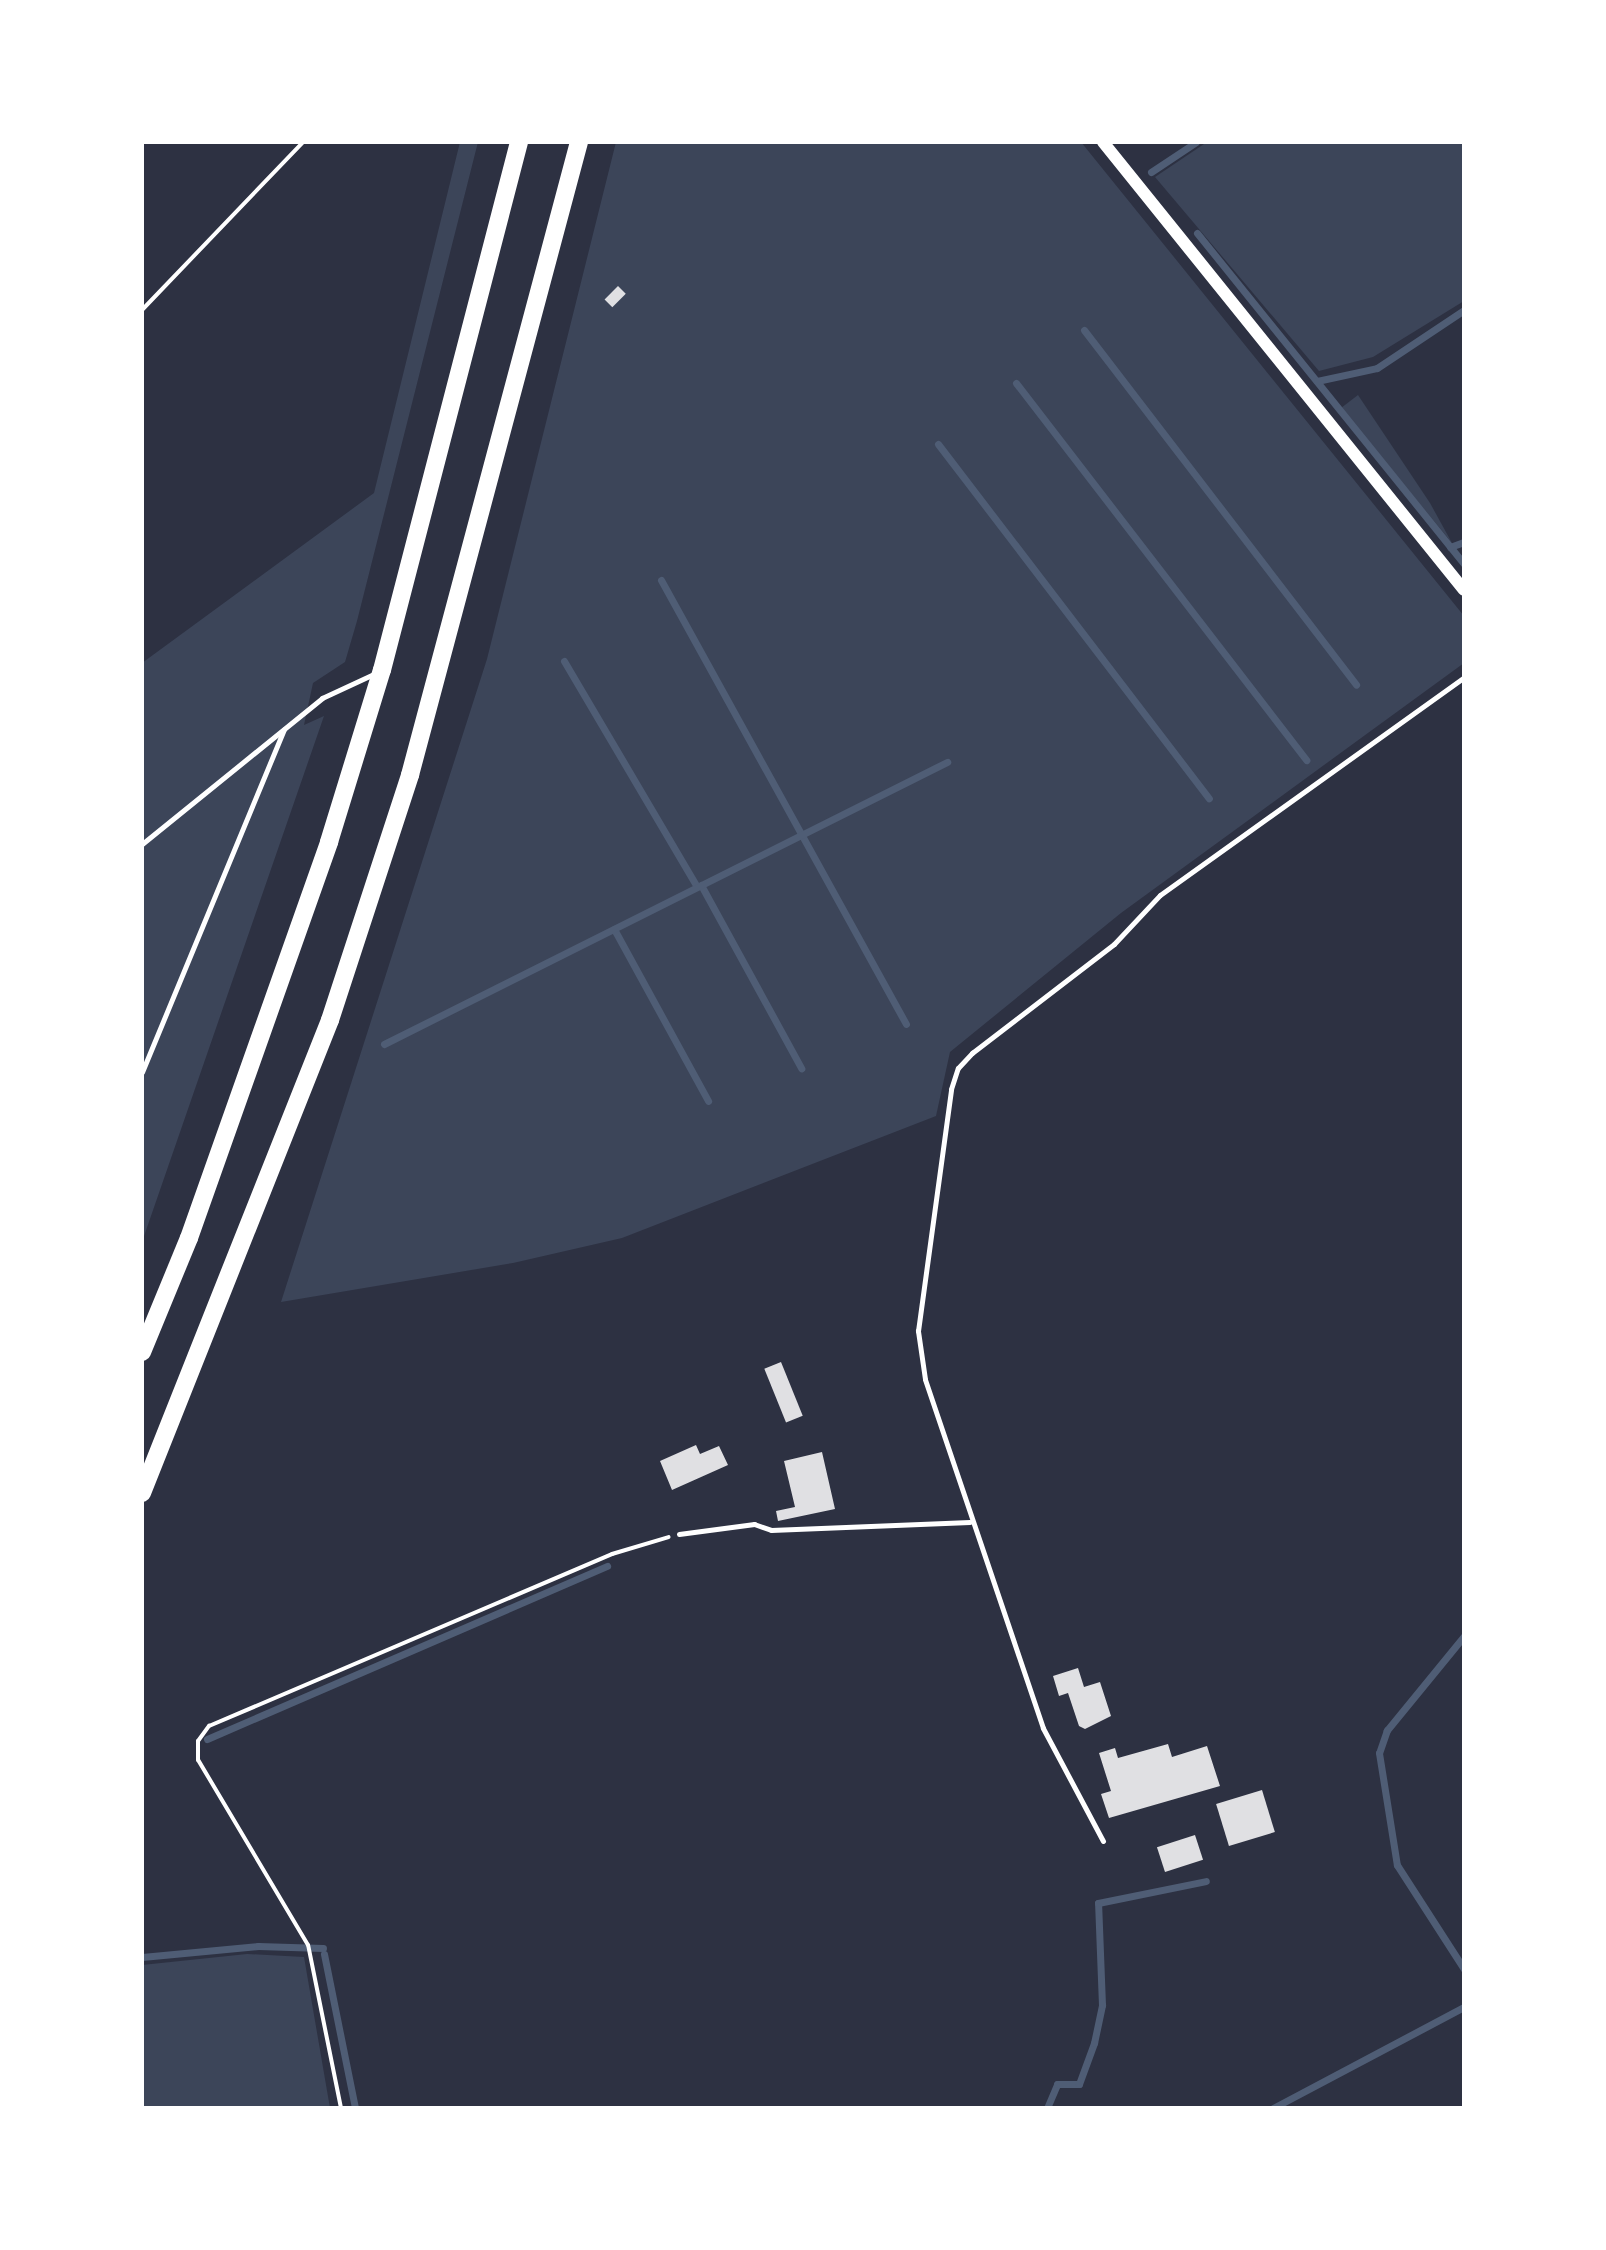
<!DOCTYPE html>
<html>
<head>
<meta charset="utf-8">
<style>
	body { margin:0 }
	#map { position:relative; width:1606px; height:2250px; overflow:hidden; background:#2d3142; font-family:"Exo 2",sans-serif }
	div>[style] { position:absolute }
	.green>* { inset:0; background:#3c4559 }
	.stream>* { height:7px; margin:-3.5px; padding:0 3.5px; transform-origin:3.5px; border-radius:3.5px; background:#4f5d75 }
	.building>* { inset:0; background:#e0e0e3; transform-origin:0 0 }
	.path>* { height:4px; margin:-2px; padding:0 2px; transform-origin:2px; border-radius:2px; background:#fff }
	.service>* { height:5px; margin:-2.5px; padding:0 2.5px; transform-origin:2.5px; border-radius:2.5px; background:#fff }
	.tertiary>* { height:12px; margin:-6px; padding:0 6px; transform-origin:6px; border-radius:6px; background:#fff }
	.motorway>* { height:18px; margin:-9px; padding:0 9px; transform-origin:9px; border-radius:9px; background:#fff }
	span { translate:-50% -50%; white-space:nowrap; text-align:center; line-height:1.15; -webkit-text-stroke:8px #fff; paint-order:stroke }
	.frame { position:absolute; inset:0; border:144px solid #fff; pointer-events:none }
</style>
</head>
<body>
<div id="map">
	<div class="green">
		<div style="clip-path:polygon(460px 142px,478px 142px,357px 621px,345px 662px,313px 683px,304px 725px,324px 716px,142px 1242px,142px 663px,374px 493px)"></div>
		<div style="clip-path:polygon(616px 142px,1081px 142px,1464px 616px,1464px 663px,1121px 913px,950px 1052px,936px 1116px,622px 1238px,513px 1263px,281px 1302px,487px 659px)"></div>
		<div style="clip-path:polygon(1207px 142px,1464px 142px,1464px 301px,1373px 357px,1319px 371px,1155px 177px)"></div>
		<div style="clip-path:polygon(1358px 395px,1430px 503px,1452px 543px,1341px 408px)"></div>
		<div style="clip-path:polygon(247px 1954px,304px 1957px,330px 2108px,142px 2108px,142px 1965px)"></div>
	</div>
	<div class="stream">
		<div style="left:1151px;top:172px;width:54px;rotate:-33.7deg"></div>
		<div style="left:1197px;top:233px;width:425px;rotate:51.1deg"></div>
		<div style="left:1084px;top:330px;width:447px;rotate:52.5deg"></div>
		<div style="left:1317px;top:381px;width:61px;rotate:-12.2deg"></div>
		<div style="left:1377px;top:368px;width:105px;rotate:-33.7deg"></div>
		<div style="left:1016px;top:383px;width:476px;rotate:52.4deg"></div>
		<div style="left:938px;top:444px;width:446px;rotate:52.6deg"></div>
		<div style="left:1450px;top:547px;width:15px;rotate:-20deg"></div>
		<div style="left:661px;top:580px;width:507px;rotate:61.11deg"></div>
		<div style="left:564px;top:661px;width:262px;rotate:59.5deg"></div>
		<div style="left:701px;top:885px;width:209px;rotate:61.3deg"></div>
		<div style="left:614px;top:929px;width:196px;rotate:61.3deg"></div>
		<div style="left:384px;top:1044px;width:630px;rotate:-26.61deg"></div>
		<div style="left:1464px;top:1636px;width:122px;rotate:129.3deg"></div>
		<div style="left:1387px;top:1730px;width:24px;rotate:109deg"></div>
		<div style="left:1379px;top:1753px;width:113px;rotate:80.9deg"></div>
		<div style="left:1397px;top:1865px;width:124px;rotate:57.2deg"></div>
		<div style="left:207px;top:1739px;width:436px;rotate:-23.4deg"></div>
		<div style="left:324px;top:1954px;width:157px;rotate:78.6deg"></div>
		<div style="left:142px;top:1957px;width:117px;rotate:-5.4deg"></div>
		<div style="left:258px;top:1946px;width:65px;rotate:1.8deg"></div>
		<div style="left:1047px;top:2108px;width:26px;rotate:-67deg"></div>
		<div style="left:1057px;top:2084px;width:22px"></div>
		<div style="left:1079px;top:2084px;width:44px;rotate:-69.9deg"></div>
		<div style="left:1094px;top:2043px;width:39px;rotate:-78deg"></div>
		<div style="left:1102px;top:2005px;width:102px;rotate:-92.2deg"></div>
		<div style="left:1098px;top:1903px;width:110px;rotate:-11.5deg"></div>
		<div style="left:1273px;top:2108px;width:216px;rotate:-27.9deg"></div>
	</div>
	<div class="building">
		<div style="left:618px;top:286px;width:11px;height:19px;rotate:45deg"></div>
		<div style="left:781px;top:1362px;width:58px;height:18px;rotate:68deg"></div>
		<div style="clip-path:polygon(696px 1445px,700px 1454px,719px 1446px,728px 1465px,672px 1490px,660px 1461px)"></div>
		<div style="clip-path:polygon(822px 1452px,835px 1509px,778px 1521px,776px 1511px,795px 1507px,784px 1461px)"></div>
		<div style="clip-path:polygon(1078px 1668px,1084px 1687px,1100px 1682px,1111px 1716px,1085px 1729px,1079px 1726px,1068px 1693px,1059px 1696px,1053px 1676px)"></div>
		<div style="clip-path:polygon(1168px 1744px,1172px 1757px,1207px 1746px,1220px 1786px,1109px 1818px,1101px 1794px,1111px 1791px,1099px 1753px,1115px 1748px,1118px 1758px)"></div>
		<div style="left:1262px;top:1790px;width:44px;height:48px;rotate:73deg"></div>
		<div style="left:1195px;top:1835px;width:26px;height:40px;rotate:72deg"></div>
	</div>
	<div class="path">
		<div style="left:142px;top:310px;width:233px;rotate:-46.2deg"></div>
		<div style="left:341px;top:2108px;width:166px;rotate:-101.4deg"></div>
		<div style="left:308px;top:1945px;width:215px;rotate:-120.7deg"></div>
		<div style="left:198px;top:1760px;width:19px;rotate:-90deg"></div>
		<div style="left:198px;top:1741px;width:19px;rotate:-54deg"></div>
		<div style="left:209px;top:1726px;width:438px;rotate:-23.1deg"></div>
		<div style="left:612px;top:1554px;width:59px;rotate:-16.6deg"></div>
	</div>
	<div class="service">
		<div style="left:142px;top:844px;width:232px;rotate:-39deg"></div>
		<div style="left:322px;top:698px;width:57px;rotate:-24.8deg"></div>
		<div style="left:142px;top:1072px;width:371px;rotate:-67.5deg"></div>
		<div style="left:679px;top:1534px;width:76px;rotate:-7.6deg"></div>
		<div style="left:754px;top:1524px;width:18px;rotate:19deg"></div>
		<div style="left:771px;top:1530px;width:199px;rotate:-2.3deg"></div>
		<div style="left:1103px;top:1841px;width:128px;rotate:-118deg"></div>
		<div style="left:1043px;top:1728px;width:368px;rotate:-108.7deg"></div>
		<div style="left:925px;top:1379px;width:49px;rotate:-98.3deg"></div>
		<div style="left:918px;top:1331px;width:244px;rotate:-82.2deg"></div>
		<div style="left:951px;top:1089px;width:22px;rotate:-72deg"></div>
		<div style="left:958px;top:1068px;width:21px;rotate:-47deg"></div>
		<div style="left:972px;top:1053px;width:179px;rotate:-37.5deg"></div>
		<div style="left:1114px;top:944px;width:67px;rotate:-46.8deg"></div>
		<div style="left:1160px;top:895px;width:374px;rotate:-35.6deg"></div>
	</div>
	<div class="tertiary">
		<div style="left:1103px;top:142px;width:575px;rotate:51.14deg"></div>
	</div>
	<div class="motorway">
		<div style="left:142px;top:1352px;width:123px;rotate:-67.6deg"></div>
		<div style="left:189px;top:1238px;width:420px;rotate:-70.5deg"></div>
		<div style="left:329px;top:842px;width:180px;rotate:-72.9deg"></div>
		<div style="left:382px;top:670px;width:545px;rotate:-75.45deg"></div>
		<div style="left:142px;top:1493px;width:509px;rotate:-68.32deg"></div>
		<div style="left:330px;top:1020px;width:258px;rotate:-71.9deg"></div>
		<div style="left:410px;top:775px;width:655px;rotate:-75.05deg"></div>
	</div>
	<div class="frame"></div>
</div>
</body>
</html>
